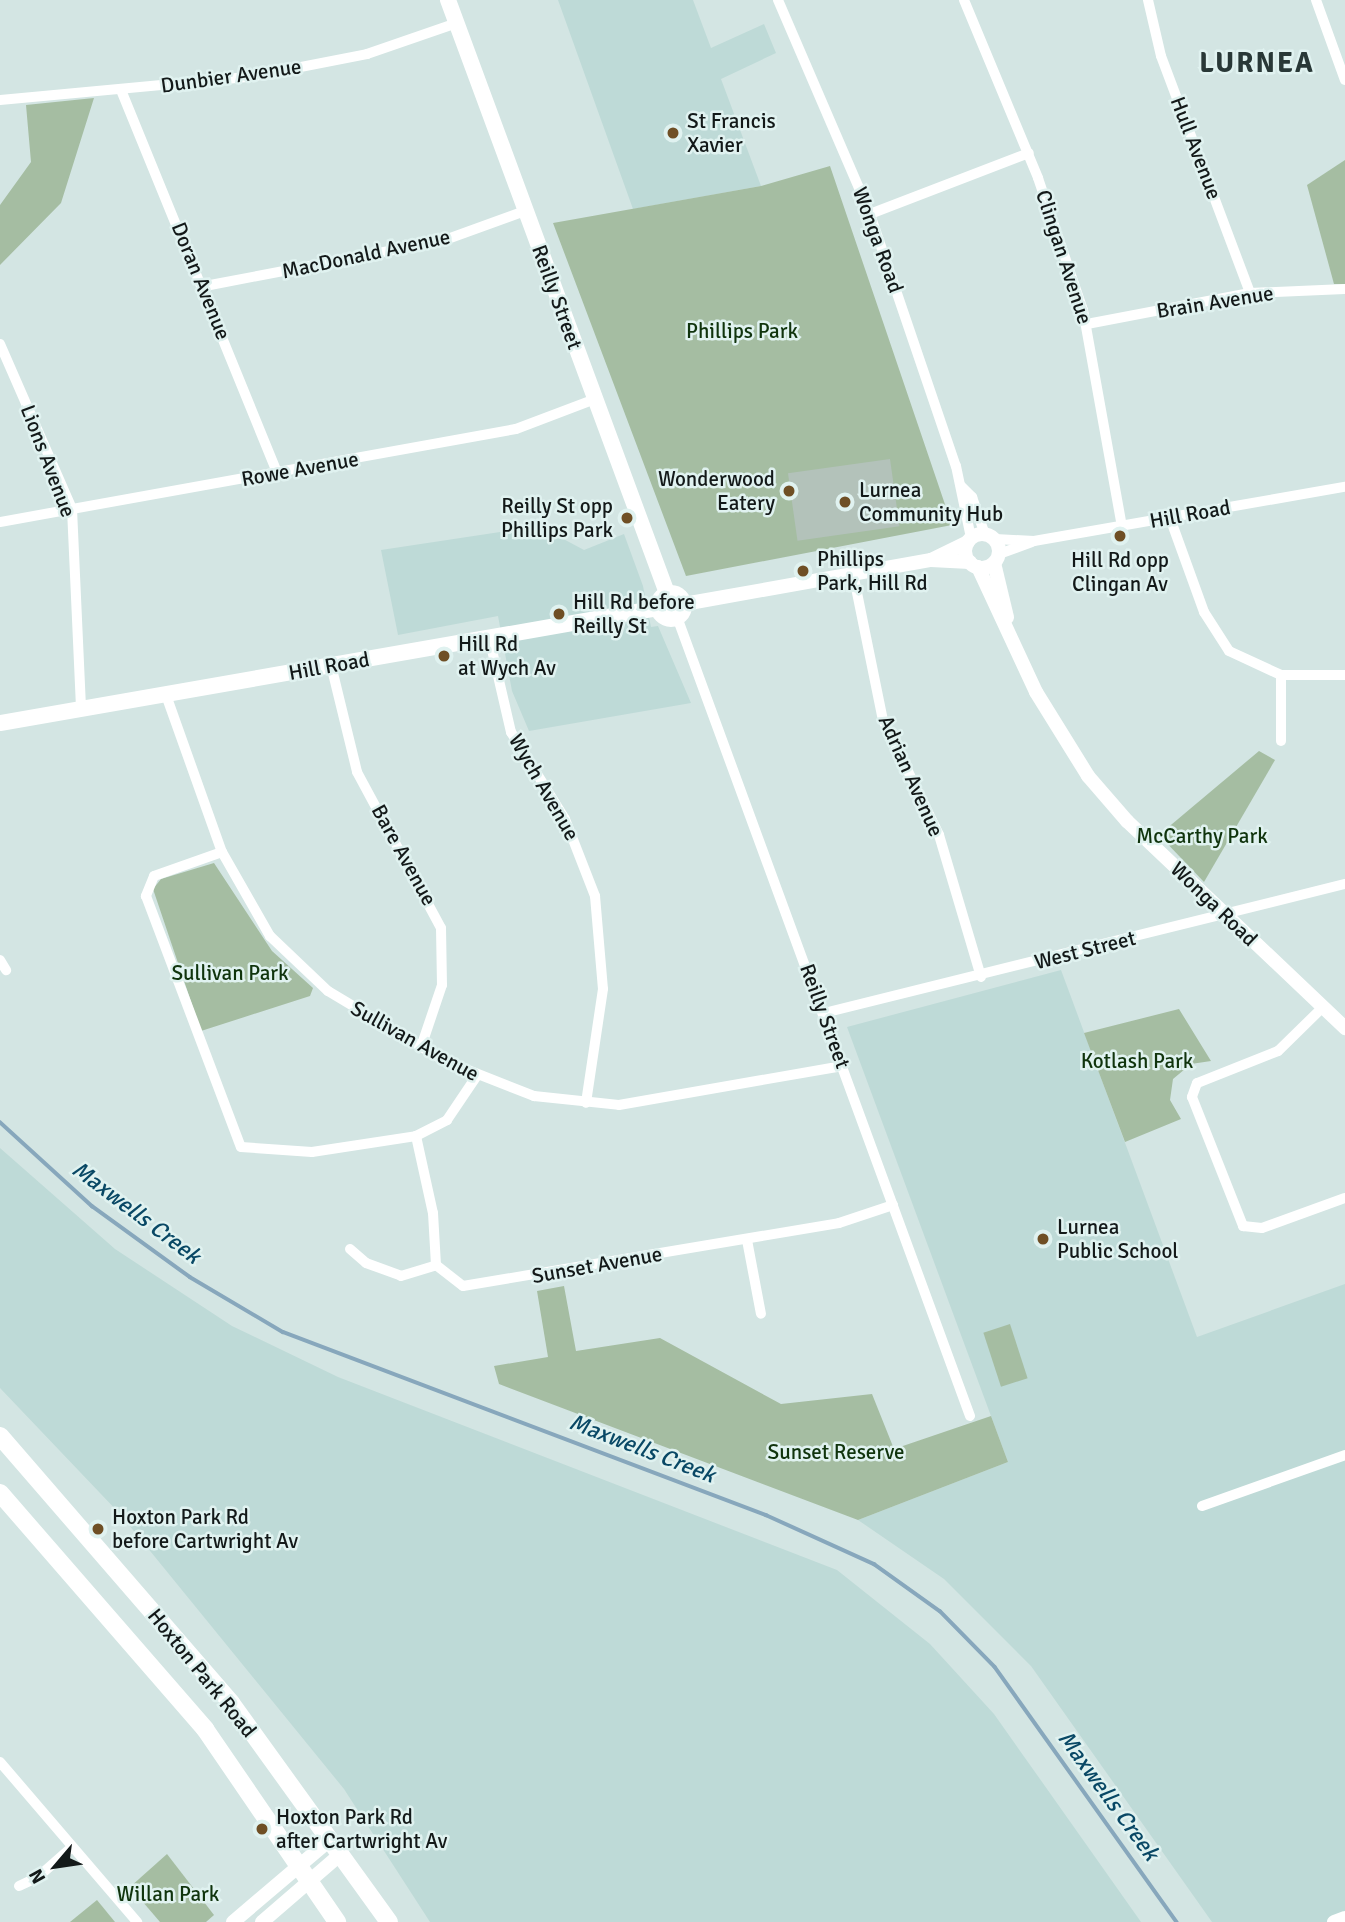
<!DOCTYPE html>
<html>
<head>
<meta charset="utf-8">
<style>
	body { margin:0 }
	#map { position:relative; width:1345px; height:1922px; overflow:hidden; background:#d3e5e3; font-family:Signika,sans-serif }
	div>[style] { position:absolute }
	.built>* { inset:0; background:#bedad7 }
	.green>* { inset:0; background:#a5bda2; transform-origin:0 0 }
	.stream>* { height:3.5px; margin:-1.75px; padding:0 1.75px; transform-origin:1.75px; border-radius:1.75px; background:#87a7bc }
	.building>* { inset:0; background:#b3c2ba; transform-origin:0 0 }
	.minor>* { height:10px; margin:-5px; padding:0 5px; transform-origin:5px; border-radius:5px; background:#fff }
	.tertiary>* { height:14px; margin:-7px; padding:0 7px; transform-origin:7px; border-radius:7px; background:#fff }
	.tertiary>.ring { margin:-7px; padding:0; box-sizing:content-box; background:none; border:14px solid #fff; border-radius:50% }
	.secondary>* { height:16px; margin:-8px; padding:0 8px; transform-origin:8px; border-radius:8px; background:#fff }
	.secondary>.ring { margin:-8px; padding:0; box-sizing:content-box; background:none; border:16px solid #fff; border-radius:50% }
	.primary>* { height:18px; margin:-9px; padding:0 9px; transform-origin:9px; border-radius:9px; background:#fff }
	.dots>* { width:19px; height:19px; translate:-50% -50%; box-sizing:border-box; border:4px solid #e0f2f0; border-radius:50% }
	span { translate:-50% -50%; white-space:nowrap; text-align:center; line-height:1.15; -webkit-text-stroke:5px #e0f2f0; paint-order:stroke }
	.street-label { font-size:21px; color:#131919 }
	.poi-label { font-size:21px; color:#131919 }
	.left { translate:0 -50%; text-align:left }
	.right { translate:-100% -50%; text-align:right }
	.park-label { font-size:21px; color:#10340d }
	.water-label { font-size:23px; color:#094865; font-style:italic }
	.district-label { font-size:28px; color:#293837; font-weight:700; letter-spacing:2px }
	.north { position:absolute; left:21px; top:1831px; width:70px; height:70px; -webkit-text-stroke:5px #e0f2f0; paint-order:stroke; rotate:241deg; font-size:19px; font-weight:700; line-height:28px; text-align:center; color:#131919 }
	.north::after { content:''; display:block; margin:auto; width:24px; height:32px; background:#131919; clip-path:polygon(50% 0,100% 100%,50% 72%,0 100%) }
</style>
</head>
<body>
<div id="map">
	<div class="built">
		<div style="clip-path:polygon(558px 0,693px 0,711px 48px,764px 24px,776px 53px,721px 79px,761px 186px,633px 209px)"></div>
		<div style="clip-path:polygon(539px 526px,584px 550px,624px 534px,643px 586px,651px 627px,658px 626px,691px 703px,529px 731px,512px 691px,498px 616px,398px 635px,381px 550px)"></div>
		<div style="clip-path:polygon(1061px 970px,1197px 1337px,1345px 1284px,1345px 1922px,1212px 1922px,1031px 1666px,944px 1579px,858px 1520px,1008px 1462px,847px 1027px)"></div>
		<div style="clip-path:polygon(0 1148px,115px 1249px,232px 1326px,338px 1377px,837px 1570px,930px 1644px,994px 1714px,1141px 1922px,430px 1922px,344px 1789px,120px 1514px,0 1388px)"></div>
	</div>
	<div class="green">
		<div style="clip-path:polygon(94px 98px,61px 203px,0 265px,0 205px,31px 162px,26px 105px)"></div>
		<div style="clip-path:polygon(1345px 160px,1345px 284px,1334px 284px,1307px 185px)"></div>
		<div style="clip-path:polygon(830px 166px,952px 525px,686px 576px,553px 223px,761px 186px)"></div>
		<div style="clip-path:polygon(1259px 751px,1275px 760px,1204px 882px,1159px 835px)"></div>
		<div style="clip-path:polygon(214px 863px,272px 951px,313px 988px,310px 996px,201px 1031px,153px 889px,161px 879px)"></div>
		<div style="clip-path:polygon(1179px 1009px,1211px 1061px,1191px 1064px,1173px 1079px,1170px 1100px,1181px 1119px,1125px 1142px,1084px 1033px)"></div>
		<div style="clip-path:polygon(564px 1286px,576px 1351px,660px 1338px,781px 1404px,872px 1394px,894px 1449px,991px 1416px,1008px 1462px,858px 1520px,499px 1384px,494px 1366px,548px 1357px,537px 1291px)"></div>
		<div style="left:1010px;top:1324px;width:57px;height:28px;rotate:72deg"></div>
		<div style="clip-path:polygon(167px 1854px,214px 1915px,206px 1922px,160px 1922px,130px 1887px)"></div>
		<div style="clip-path:polygon(97px 1900px,115px 1922px,70px 1922px)"></div>
	</div>
	<div class="stream">
		<div style="left:0;top:1122px;width:125px;rotate:42.4deg"></div>
		<div style="left:92px;top:1206px;width:121px;rotate:35.9deg"></div>
		<div style="left:190px;top:1277px;width:108px;rotate:30.6deg"></div>
		<div style="left:283px;top:1332px;width:517px;rotate:20.75deg"></div>
		<div style="left:766px;top:1515px;width:119px;rotate:24.4deg"></div>
		<div style="left:874px;top:1564px;width:81px;rotate:35.5deg"></div>
		<div style="left:940px;top:1611px;width:78px;rotate:45.5deg"></div>
		<div style="left:995px;top:1667px;width:313px;rotate:54.5deg"></div>
	</div>
	<div class="building">
		<div style="left:890px;top:459px;width:68px;height:103px;rotate:82deg"></div>
	</div>
	<div class="minor">
		<div style="left:778px;top:0;width:233px;rotate:66.7deg"></div>
		<div style="left:870px;top:214px;width:266px;rotate:71.2deg"></div>
		<div style="left:956px;top:466px;width:74px;rotate:78.2deg"></div>
		<div style="left:964px;top:0;width:193px;rotate:67.4deg"></div>
		<div style="left:1038px;top:178px;width:139px;rotate:71.2deg"></div>
		<div style="left:1083px;top:310px;width:219px;rotate:79.8deg"></div>
		<div style="left:1148px;top:0;width:57px;rotate:76.9deg"></div>
		<div style="left:1161px;top:56px;width:253px;rotate:69.4deg"></div>
		<div style="left:1316px;top:0;width:85px;rotate:70.1deg"></div>
		<div style="left:121px;top:90px;width:414px;rotate:67.8deg"></div>
		<div style="left:0;top:100px;width:251px;rotate:-5.3deg"></div>
		<div style="left:250px;top:77px;width:119px;rotate:-11.1deg"></div>
		<div style="left:367px;top:54px;width:95px;rotate:-19deg"></div>
		<div style="left:870px;top:214px;width:170px;rotate:-21deg"></div>
		<div style="left:205px;top:286px;width:241px;rotate:-10.8deg"></div>
		<div style="left:442px;top:241px;width:88px;rotate:-19.9deg"></div>
		<div style="left:1087px;top:324px;width:166px;rotate:-10.8deg"></div>
		<div style="left:1250px;top:293px;width:95px;rotate:-2.4deg"></div>
		<div style="left:0;top:344px;width:180px;rotate:66.4deg"></div>
		<div style="left:72px;top:509px;width:200px;rotate:87.4deg"></div>
		<div style="left:961px;top:486px;width:16px;rotate:45deg"></div>
		<div style="left:972px;top:497px;width:39px;rotate:71deg"></div>
		<div style="left:1170px;top:518px;width:100px;rotate:70.1deg"></div>
		<div style="left:1204px;top:612px;width:46px;rotate:57.3deg"></div>
		<div style="left:1229px;top:651px;width:57px;rotate:24.8deg"></div>
		<div style="left:1281px;top:675px;width:64px"></div>
		<div style="left:0;top:522px;width:524px;rotate:-10.22deg"></div>
		<div style="left:516px;top:429px;width:85px;rotate:-20.8deg"></div>
		<div style="left:995px;top:539px;width:39px;rotate:3deg"></div>
		<div style="left:1034px;top:541px;width:316px;rotate:-9.9deg"></div>
		<div style="left:999px;top:554px;width:35px;rotate:-20deg"></div>
		<div style="left:853px;top:573px;width:150px;rotate:78.5deg"></div>
		<div style="left:883px;top:720px;width:128px;rotate:64deg"></div>
		<div style="left:939px;top:835px;width:148px;rotate:73.5deg"></div>
		<div style="left:677px;top:617px;width:851px;rotate:69.86deg"></div>
		<div style="left:489px;top:637px;width:98px;rotate:77deg"></div>
		<div style="left:511px;top:732px;width:102px;rotate:58.2deg"></div>
		<div style="left:565px;top:819px;width:83px;rotate:68.7deg"></div>
		<div style="left:595px;top:896px;width:93px;rotate:85.1deg"></div>
		<div style="left:603px;top:989px;width:115px;rotate:98.5deg"></div>
		<div style="left:331px;top:665px;width:110px;rotate:76.3deg"></div>
		<div style="left:357px;top:772px;width:177px;rotate:61.7deg"></div>
		<div style="left:441px;top:928px;width:57px;rotate:89deg"></div>
		<div style="left:442px;top:985px;width:65px;rotate:108.7deg"></div>
		<div style="left:166px;top:695px;width:167px;rotate:70.4deg"></div>
		<div style="left:222px;top:852px;width:97px;rotate:60.3deg"></div>
		<div style="left:270px;top:936px;width:80px;rotate:43.5deg"></div>
		<div style="left:328px;top:991px;width:136px;rotate:30.9deg"></div>
		<div style="left:445px;top:1061px;width:96px;rotate:21.5deg"></div>
		<div style="left:534px;top:1096px;width:85px;rotate:6deg"></div>
		<div style="left:619px;top:1105px;width:227px;rotate:-9.9deg"></div>
		<div style="left:1281px;top:741px;width:66px;rotate:-90deg"></div>
		<div style="left:222px;top:852px;width:72px;rotate:160.6deg"></div>
		<div style="left:154px;top:876px;width:22px;rotate:112deg"></div>
		<div style="left:146px;top:896px;width:268px;rotate:69.3deg"></div>
		<div style="left:241px;top:1147px;width:71px;rotate:4deg"></div>
		<div style="left:312px;top:1152px;width:105px;rotate:-8.7deg"></div>
		<div style="left:416px;top:1136px;width:35px;rotate:-27deg"></div>
		<div style="left:447px;top:1120px;width:52px;rotate:-56deg"></div>
		<div style="left:0;top:960px;width:12px;rotate:59deg"></div>
		<div style="left:1323px;top:1007px;width:63px;rotate:135.6deg"></div>
		<div style="left:1278px;top:1051px;width:87px;rotate:158.4deg"></div>
		<div style="left:1197px;top:1083px;width:15px;rotate:110deg"></div>
		<div style="left:1192px;top:1097px;width:139px;rotate:68.4deg"></div>
		<div style="left:1243px;top:1226px;width:19px;rotate:6deg"></div>
		<div style="left:1262px;top:1228px;width:88px;rotate:-19.9deg"></div>
		<div style="left:824px;top:1013px;width:537px;rotate:-13.91deg"></div>
		<div style="left:416px;top:1136px;width:79px;rotate:77.6deg"></div>
		<div style="left:433px;top:1213px;width:52px;rotate:86.7deg"></div>
		<div style="left:436px;top:1265px;width:34px;rotate:38deg"></div>
		<div style="left:463px;top:1286px;width:381px;rotate:-9.5deg"></div>
		<div style="left:839px;top:1223px;width:57px;rotate:-18.4deg"></div>
		<div style="left:747px;top:1240px;width:75px;rotate:79.3deg"></div>
		<div style="left:350px;top:1249px;width:21px;rotate:41deg"></div>
		<div style="left:366px;top:1263px;width:37px;rotate:20deg"></div>
		<div style="left:401px;top:1276px;width:37px;rotate:-17deg"></div>
		<div style="left:1202px;top:1506px;width:152px;rotate:-19.6deg"></div>
		<div style="left:0;top:1762px;width:211px;rotate:49.4deg"></div>
		<div style="left:19px;top:1886px;width:21px;rotate:-25deg"></div>
		<div style="left:38px;top:1877px;width:45px;rotate:-41.4deg"></div>
	</div>
	<div class="tertiary">
		<div class="ring" style="left:965px;top:534px;width:20px;height:20px"></div>
		<div style="left:931px;top:560px;width:41px;rotate:-25.9deg"></div>
		<div style="left:994px;top:563px;width:56px;rotate:76.5deg"></div>
		<div style="left:978px;top:567px;width:138px;rotate:65.1deg"></div>
		<div style="left:1036px;top:692px;width:99px;rotate:58.2deg"></div>
		<div style="left:1088px;top:776px;width:60px;rotate:49.1deg"></div>
		<div style="left:1127px;top:821px;width:301px;rotate:43.5deg"></div>
		<div style="left:684px;top:604px;width:251px;rotate:-10.1deg"></div>
		<div style="left:931px;top:560px;width:39px;rotate:3deg"></div>
		<div style="left:233px;top:1922px;width:128px;rotate:-40.3deg"></div>
		<div style="left:262px;top:1922px;width:106px;rotate:-40.8deg"></div>
		<div style="left:1334px;top:1922px;width:12px;rotate:-20deg"></div>
	</div>
	<div class="secondary">
		<div style="left:448px;top:0;width:632px;rotate:69.73deg"></div>
		<div class="ring" style="left:658px;top:593px;width:10px;height:10px"></div>
		<div style="left:0;top:723px;width:669px;rotate:-9.9deg"></div>
	</div>
	<div class="primary">
		<div style="left:0;top:1436px;width:353px;rotate:49.1deg"></div>
		<div style="left:231px;top:1703px;width:270px;rotate:54.2deg"></div>
		<div style="left:0;top:1493px;width:313px;rotate:49deg"></div>
		<div style="left:205px;top:1729px;width:234px;rotate:55.6deg"></div>
	</div>
	<div class="dots">
		<div style="left:673px;top:133px;background:#6f4f25"></div>
		<div style="left:789px;top:491px;background:#6f4f25"></div>
		<div style="left:845px;top:502px;background:#6f4f25"></div>
		<div style="left:627px;top:518px;background:#6f4f25"></div>
		<div style="left:1120px;top:536px;background:#6f4f25"></div>
		<div style="left:803px;top:571px;background:#6f4f25"></div>
		<div style="left:559px;top:614px;background:#6f4f25"></div>
		<div style="left:444px;top:656px;background:#6f4f25"></div>
		<div style="left:1043px;top:1239px;background:#6f4f25"></div>
		<div style="left:98px;top:1529px;background:#6f4f25"></div>
		<div style="left:262px;top:1829px;background:#6f4f25"></div>
	</div>
	<div class="street-label">
		<span style="left:231px;top:76px;rotate:-8deg">Dunbier Avenue</span>
		<span style="left:1196px;top:148px;rotate:69deg">Hull Avenue</span>
		<span style="left:878px;top:240px;rotate:70deg">Wonga Road</span>
		<span style="left:366px;top:254px;rotate:-12deg">MacDonald Avenue</span>
		<span style="left:1064px;top:257px;rotate:72deg">Clingan Avenue</span>
		<span style="left:201px;top:281px;rotate:68deg">Doran Avenue</span>
		<span style="left:557px;top:297px;rotate:70deg">Reilly Street</span>
		<span style="left:1215px;top:302px;rotate:-9deg">Brain Avenue</span>
		<span style="left:48px;top:461px;rotate:69deg">Lions Avenue</span>
		<span style="left:300px;top:469px;rotate:-10deg">Rowe Avenue</span>
		<span style="left:1190px;top:514px;rotate:-10deg">Hill Road</span>
		<span style="left:329px;top:666px;rotate:-10deg">Hill Road</span>
		<span style="left:911px;top:776px;rotate:66deg">Adrian Avenue</span>
		<span style="left:544px;top:787px;rotate:60deg">Wych Avenue</span>
		<span style="left:404px;top:855px;rotate:61deg">Bare Avenue</span>
		<span style="left:1214px;top:904px;rotate:44deg">Wonga Road</span>
		<span style="left:1085px;top:950px;rotate:-14deg">West Street</span>
		<span style="left:825px;top:1016px;rotate:70deg">Reilly Street</span>
		<span style="left:415px;top:1041px;rotate:29deg">Sullivan Avenue</span>
		<span style="left:597px;top:1265px;rotate:-10deg">Sunset Avenue</span>
		<span style="left:202px;top:1673px;rotate:51deg">Hoxton Park Road</span>
	</div>
	<div class="poi-label">
		<span class="left" style="left:687px;top:133px">St Francis<br>Xavier</span>
		<span class="right" style="left:775px;top:491px">Wonderwood<br>Eatery</span>
		<span class="left" style="left:859px;top:502px">Lurnea<br>Community Hub</span>
		<span class="right" style="left:613px;top:518px">Reilly St opp<br>Phillips Park</span>
		<span class="left" style="left:817px;top:571px">Phillips<br>Park, Hill Rd</span>
		<span style="left:1120px;top:572px">Hill Rd opp<br>Clingan Av</span>
		<span class="left" style="left:573px;top:614px">Hill Rd before<br>Reilly St</span>
		<span class="left" style="left:458px;top:656px">Hill Rd<br>at Wych Av</span>
		<span class="left" style="left:1057px;top:1239px">Lurnea<br>Public School</span>
		<span class="left" style="left:112px;top:1529px">Hoxton Park Rd<br>before Cartwright Av</span>
		<span class="left" style="left:276px;top:1829px">Hoxton Park Rd<br>after Cartwright Av</span>
	</div>
	<div class="park-label">
		<span style="left:742px;top:331px">Phillips Park</span>
		<span style="left:1202px;top:836px">McCarthy Park</span>
		<span style="left:230px;top:973px">Sullivan Park</span>
		<span style="left:1137px;top:1061px">Kotlash Park</span>
		<span style="left:836px;top:1452px">Sunset Reserve</span>
		<span style="left:168px;top:1894px">Willan Park</span>
	</div>
	<div class="water-label">
		<span style="left:136px;top:1213px;rotate:37deg">Maxwells Creek</span>
		<span style="left:642px;top:1449px;rotate:21deg">Maxwells Creek</span>
		<span style="left:1108px;top:1796px;rotate:54deg">Maxwells Creek</span>
	</div>
	<div class="district-label">
		<span style="left:1257px;top:63px">LURNEA</span>
	</div>
	<div class="north">N</div>
</div>
</body>
</html>
